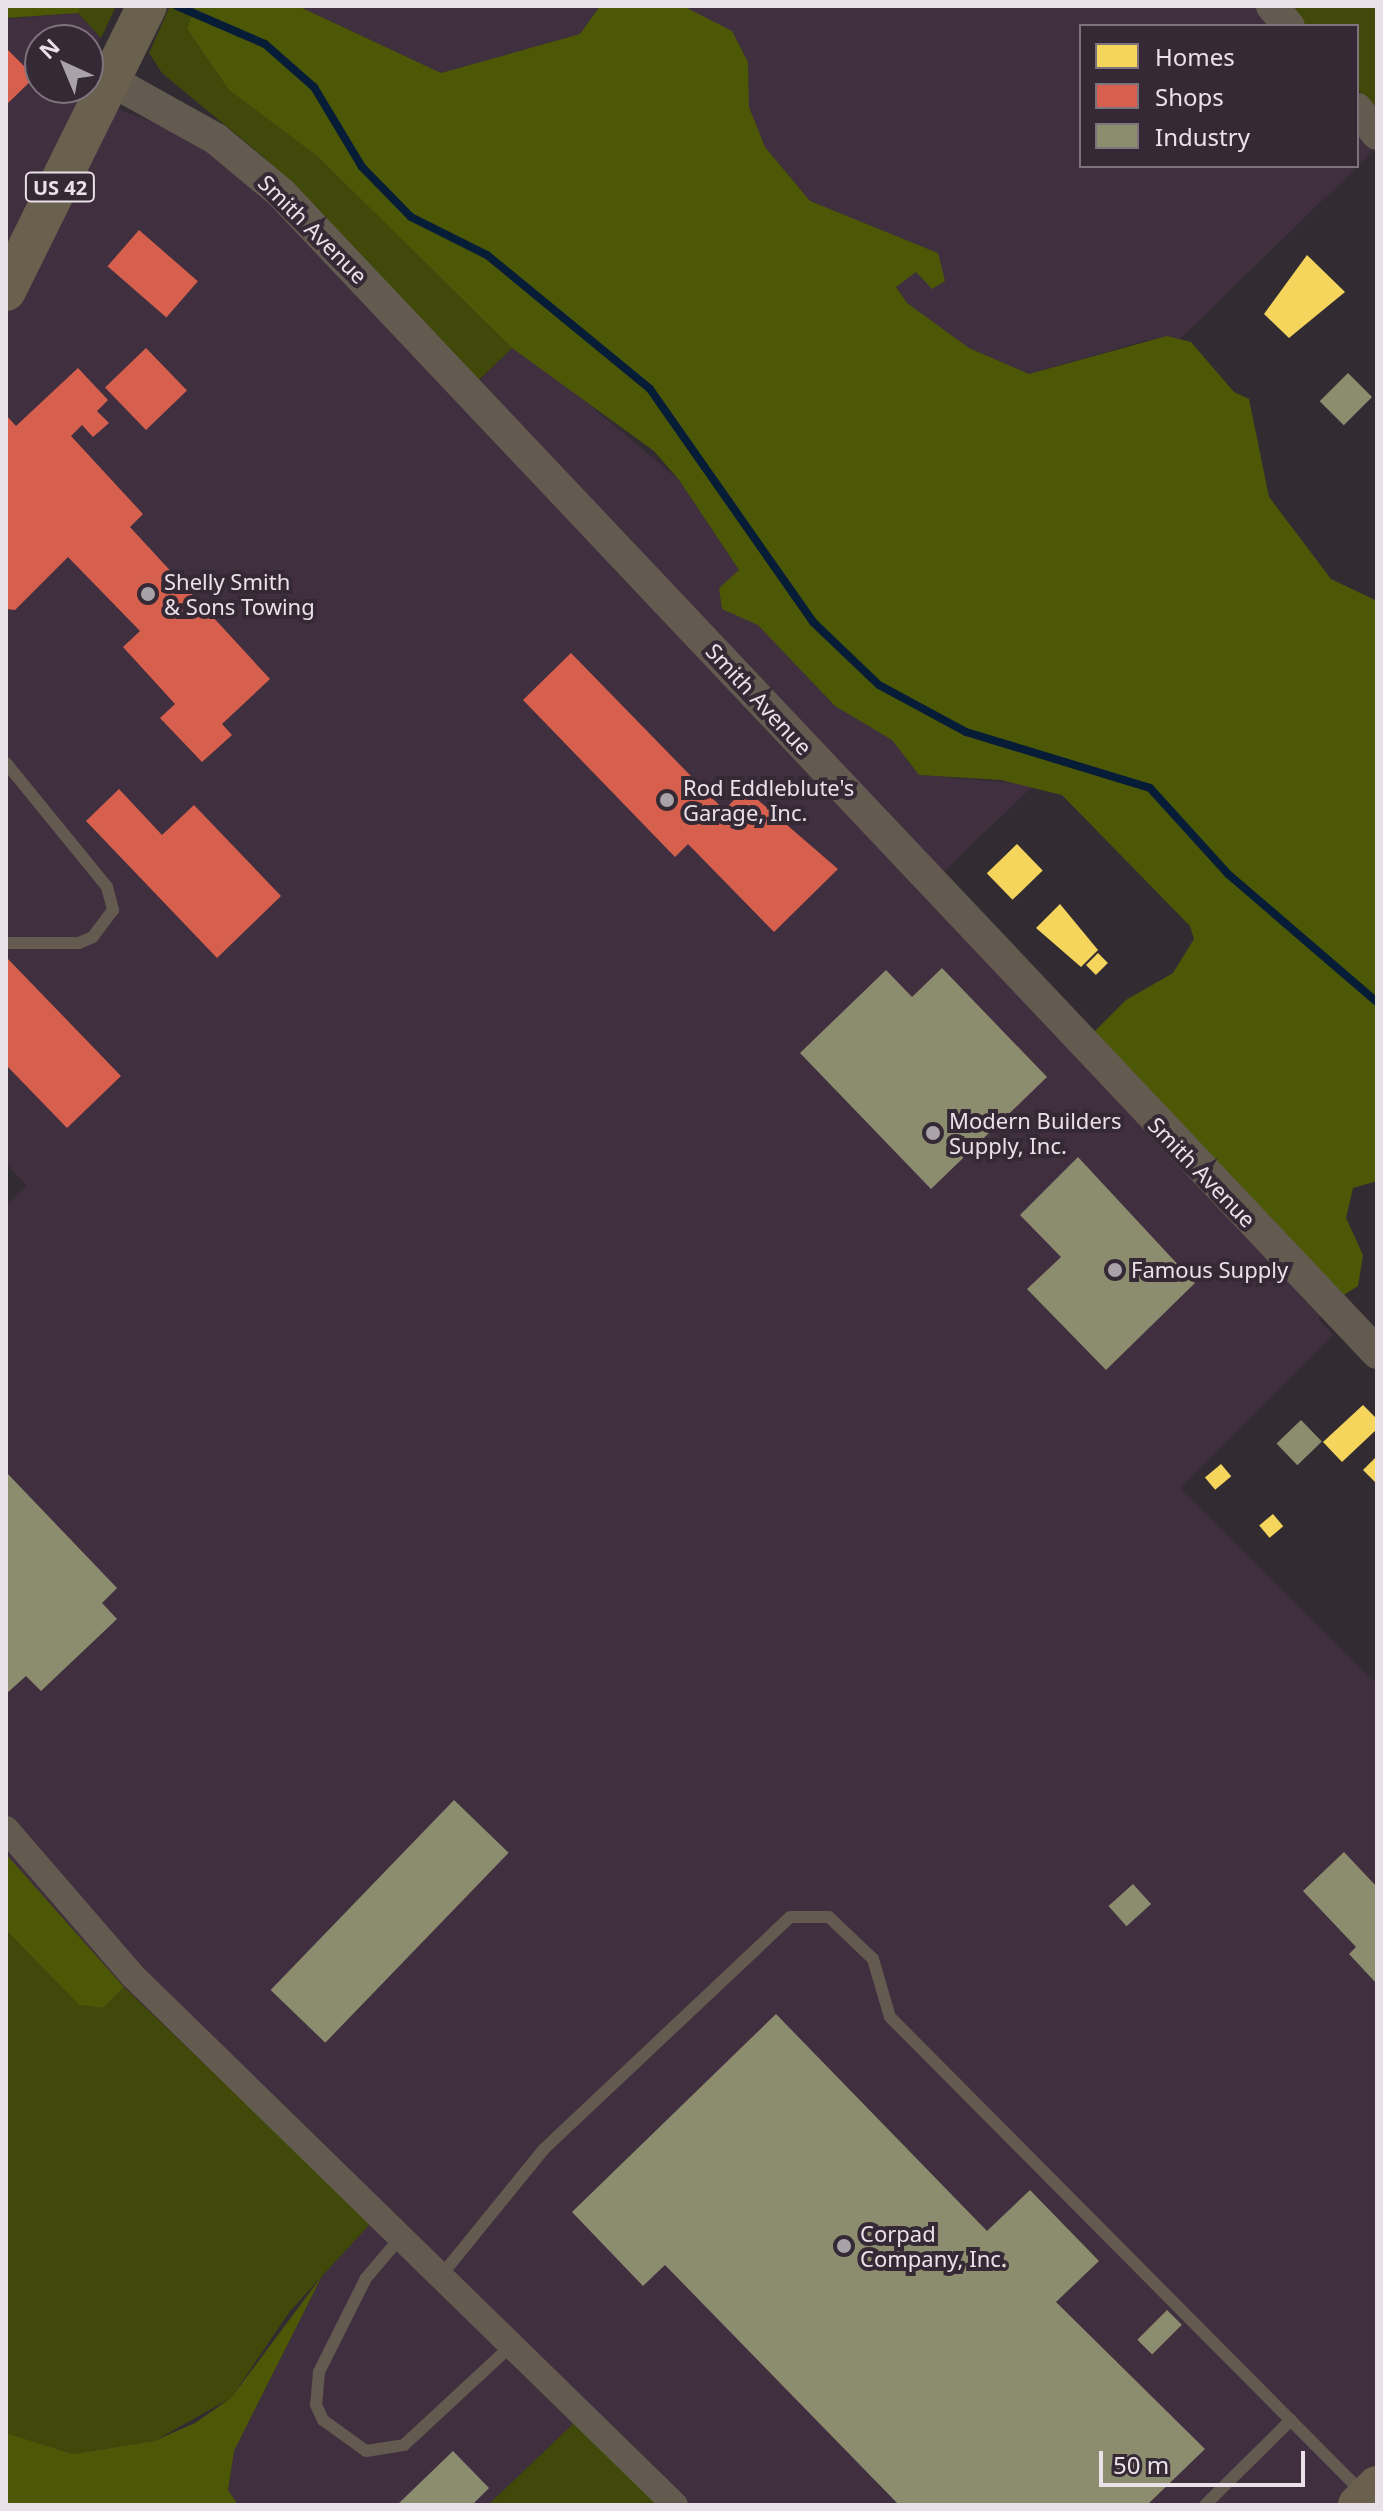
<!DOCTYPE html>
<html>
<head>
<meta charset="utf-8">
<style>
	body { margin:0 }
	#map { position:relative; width:1383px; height:2511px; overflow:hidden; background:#322c32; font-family:"Noto Sans",sans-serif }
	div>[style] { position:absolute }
	.built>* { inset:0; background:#402f3f }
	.green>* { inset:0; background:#40490a }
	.forest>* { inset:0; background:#4d5807 }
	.homes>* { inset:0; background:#f6d55c; transform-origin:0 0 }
	.shops>* { inset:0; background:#d6604d; transform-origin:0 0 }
	.industry>* { inset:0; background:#8c8c6e; transform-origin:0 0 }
	.stream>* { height:8px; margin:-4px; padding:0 4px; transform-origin:4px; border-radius:4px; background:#071c37 }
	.service>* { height:12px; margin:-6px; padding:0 6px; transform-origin:6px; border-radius:6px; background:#635b4f }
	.minor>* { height:26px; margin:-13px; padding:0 13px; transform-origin:13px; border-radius:13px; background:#635b4f }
	.tertiary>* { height:32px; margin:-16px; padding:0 16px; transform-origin:16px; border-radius:16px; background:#635b4f }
	.primary>* { height:40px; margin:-20px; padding:0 20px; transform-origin:20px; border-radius:20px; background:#69604e }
	.dots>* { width:22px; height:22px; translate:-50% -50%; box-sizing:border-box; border:4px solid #352935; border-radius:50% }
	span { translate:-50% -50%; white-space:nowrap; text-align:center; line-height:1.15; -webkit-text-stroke:8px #352935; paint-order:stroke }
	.shield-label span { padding:2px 6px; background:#352935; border:2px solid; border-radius:6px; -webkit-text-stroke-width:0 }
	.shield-label { font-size:20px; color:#eae1e9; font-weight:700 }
	.street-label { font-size:22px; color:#eae1e9 }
	.poi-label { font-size:22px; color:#eae1e9 }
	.left { translate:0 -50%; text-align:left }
	.frame { position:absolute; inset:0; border:8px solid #eae1e9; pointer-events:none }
	.legend { position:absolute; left:1079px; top:24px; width:280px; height:144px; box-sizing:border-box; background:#352935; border:2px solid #7d737d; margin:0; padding:10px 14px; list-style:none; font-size:24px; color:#eae1e9 }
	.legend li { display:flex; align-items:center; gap:16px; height:40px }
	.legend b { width:40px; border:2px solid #7d737d }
	.north { position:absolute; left:24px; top:24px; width:80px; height:80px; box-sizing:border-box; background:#352935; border:2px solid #7d737d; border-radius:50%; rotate:316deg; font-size:22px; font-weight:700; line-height:32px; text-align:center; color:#eae1e9 }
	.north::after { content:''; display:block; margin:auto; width:28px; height:36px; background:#aaa2a9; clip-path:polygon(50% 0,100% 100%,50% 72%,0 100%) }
	.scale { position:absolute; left:1099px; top:2451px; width:206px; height:36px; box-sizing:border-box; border:4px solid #eae1e9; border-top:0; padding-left:10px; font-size:24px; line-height:28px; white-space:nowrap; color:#eae1e9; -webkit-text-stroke:6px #352935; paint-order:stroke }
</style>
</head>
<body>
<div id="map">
	<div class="built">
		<div style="clip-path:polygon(298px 6px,600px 6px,580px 34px,441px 73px)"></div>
		<div style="clip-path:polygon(683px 6px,1254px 6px,1271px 26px,1081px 26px,1081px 166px,1357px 166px,1357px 131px,1373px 151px,1180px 339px,1147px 340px,1029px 374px,969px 348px,906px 303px,896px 286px,904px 274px,917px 272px,922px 281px,938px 253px,810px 201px,765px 147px,749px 107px,748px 62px)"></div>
		<div style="clip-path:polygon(78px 13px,101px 38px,88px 67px,88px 40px,40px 40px,40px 88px,79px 88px,77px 93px,194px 138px,273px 205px,460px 400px,512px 348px,568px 387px,679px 480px,739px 570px,722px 608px,758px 624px,835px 706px,892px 740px,919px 775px,1034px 785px,942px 873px,1344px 1295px,1318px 1319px,1333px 1335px,1180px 1489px,1377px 1684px,1377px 2505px,657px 2505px,575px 2422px,488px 2505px,238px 2505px,228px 2490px,234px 2451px,322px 2276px,371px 2223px,124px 1987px,6px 1854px,6px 1207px,27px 1186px,6px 1163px,6px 19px)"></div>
	</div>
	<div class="green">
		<div style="clip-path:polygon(80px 6px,116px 6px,101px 38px,78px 13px)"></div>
		<div style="clip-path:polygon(170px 6px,195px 6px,187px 29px,229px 90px,317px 156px,512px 348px,477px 382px,266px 159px,162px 73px,149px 53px)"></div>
		<div style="clip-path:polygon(1290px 6px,1377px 6px,1377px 112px,1357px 88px,1357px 26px,1305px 26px)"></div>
		<div style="clip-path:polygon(6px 1930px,79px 2005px,103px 2008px,124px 1987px,371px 2223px,290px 2311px,231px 2398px,154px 2441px,73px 2454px,6px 2433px)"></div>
		<div style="clip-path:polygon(575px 2422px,657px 2505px,488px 2505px)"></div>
	</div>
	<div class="forest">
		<div style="clip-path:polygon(6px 6px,81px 6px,78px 13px,6px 18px)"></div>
		<div style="clip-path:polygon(195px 6px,298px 6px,441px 73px,580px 34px,600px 6px,683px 6px,732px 31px,748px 62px,749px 107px,765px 147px,810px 201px,938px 253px,945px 281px,932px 289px,916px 272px,896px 287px,907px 303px,969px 348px,1029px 374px,1167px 336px,1191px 342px,1234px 392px,1249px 399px,1269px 497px,1331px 579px,1377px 601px,1377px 1181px,1353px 1188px,1346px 1218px,1363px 1255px,1358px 1286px,1344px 1295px,1091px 1035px,1126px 1000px,1173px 973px,1194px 939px,1190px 926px,1062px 795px,1001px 780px,919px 775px,892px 740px,835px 706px,758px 625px,722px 609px,719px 588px,739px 570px,679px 480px,654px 451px,512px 348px,317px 156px,229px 90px,187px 29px)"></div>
		<div style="clip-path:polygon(6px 1854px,124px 1987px,103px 2008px,79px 2005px,6px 1930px)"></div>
		<div style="clip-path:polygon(322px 2276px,234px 2451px,228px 2490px,238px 2505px,6px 2505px,6px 2433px,73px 2454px,154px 2441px,195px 2423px,231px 2398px)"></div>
	</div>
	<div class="homes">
		<div style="clip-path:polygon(1307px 255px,1345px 292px,1289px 338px,1264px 314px)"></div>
		<div style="left:1017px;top:844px;width:37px;height:42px;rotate:46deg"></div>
		<div style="clip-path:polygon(1060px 904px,1098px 950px,1081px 967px,1036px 928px)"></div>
		<div style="left:1098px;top:953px;width:14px;height:17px;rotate:45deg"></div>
		<div style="clip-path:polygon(1363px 1405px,1377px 1419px,1376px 1430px,1342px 1462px,1323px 1442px)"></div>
		<div style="clip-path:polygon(1377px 1456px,1377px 1484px,1363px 1470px)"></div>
		<div style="left:1221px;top:1464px;width:16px;height:21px;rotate:50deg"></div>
		<div style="left:1273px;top:1514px;width:16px;height:18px;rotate:50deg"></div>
	</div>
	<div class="shops">
		<div style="clip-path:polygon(6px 48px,35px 77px,6px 105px)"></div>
		<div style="left:139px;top:230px;width:78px;height:48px;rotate:41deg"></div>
		<div style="left:146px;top:348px;width:59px;height:57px;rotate:46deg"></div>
		<div style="clip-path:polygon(78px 368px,108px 400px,97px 411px,109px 423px,93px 437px,82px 425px,71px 436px,143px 514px,130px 527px,270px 679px,222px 724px,232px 735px,202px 762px,160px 718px,175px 704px,123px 647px,140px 631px,68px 557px,15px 610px,6px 609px,6px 415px,16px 426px)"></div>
		<div style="clip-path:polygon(571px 653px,724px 810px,745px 789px,838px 869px,774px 932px,688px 844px,675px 857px,523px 700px)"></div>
		<div style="clip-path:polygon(119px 789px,162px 835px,194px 805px,281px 896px,217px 958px,86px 821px)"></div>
		<div style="clip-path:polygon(8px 959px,121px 1076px,67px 1128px,6px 1065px)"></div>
	</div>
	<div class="industry">
		<div style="left:1348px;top:373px;width:34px;height:40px;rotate:45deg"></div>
		<div style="clip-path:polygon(942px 968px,1047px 1077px,931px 1189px,800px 1053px,886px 970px,912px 997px)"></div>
		<div style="clip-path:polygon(1078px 1157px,1195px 1283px,1106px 1370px,1027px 1289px,1061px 1257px,1020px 1215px)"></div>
		<div style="left:1301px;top:1420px;width:30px;height:34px;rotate:46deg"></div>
		<div style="clip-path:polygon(6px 1472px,117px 1588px,102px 1603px,117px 1619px,41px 1691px,26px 1676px,6px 1694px)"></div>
		<div style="left:454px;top:1800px;width:76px;height:264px;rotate:44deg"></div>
		<div style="clip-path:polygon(1344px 1852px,1377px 1887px,1377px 1984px,1349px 1954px,1356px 1947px,1303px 1891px)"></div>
		<div style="left:1133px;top:1884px;width:27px;height:33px;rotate:48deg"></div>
		<div style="clip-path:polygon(776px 2014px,987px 2231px,1030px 2190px,1099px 2261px,1056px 2302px,1205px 2449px,1147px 2505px,899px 2505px,665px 2265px,643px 2286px,572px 2212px)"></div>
		<div style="left:1167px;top:2310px;width:21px;height:42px;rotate:45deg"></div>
		<div style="clip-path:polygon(453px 2451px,489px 2488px,472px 2505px,397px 2505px)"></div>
	</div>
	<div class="stream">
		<div style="left:177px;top:6px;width:96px;rotate:23.4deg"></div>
		<div style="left:265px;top:44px;width:65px;rotate:41.3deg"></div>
		<div style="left:314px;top:87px;width:93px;rotate:59deg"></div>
		<div style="left:362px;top:167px;width:70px;rotate:45.6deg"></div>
		<div style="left:411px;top:217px;width:85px;rotate:26.6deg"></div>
		<div style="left:487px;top:255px;width:211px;rotate:39.4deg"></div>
		<div style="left:650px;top:389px;width:284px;rotate:55deg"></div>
		<div style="left:813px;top:622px;width:91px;rotate:43.7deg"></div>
		<div style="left:879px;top:685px;width:99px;rotate:28.4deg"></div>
		<div style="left:966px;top:732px;width:192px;rotate:16.9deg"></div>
		<div style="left:1150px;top:788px;width:116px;rotate:47.8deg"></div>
		<div style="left:1228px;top:874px;width:196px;rotate:40.7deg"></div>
	</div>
	<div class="service">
		<div style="left:6px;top:763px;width:160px;rotate:50.8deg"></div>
		<div style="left:107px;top:887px;width:24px;rotate:75deg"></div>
		<div style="left:113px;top:910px;width:34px;rotate:127deg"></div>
		<div style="left:93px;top:937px;width:15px;rotate:157deg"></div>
		<div style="left:79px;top:943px;width:73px;rotate:180deg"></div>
		<div style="left:401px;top:2237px;width:54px;rotate:130.5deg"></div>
		<div style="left:366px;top:2278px;width:105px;rotate:116.6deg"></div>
		<div style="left:319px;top:2372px;width:33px;rotate:95deg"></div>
		<div style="left:316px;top:2405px;width:17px;rotate:65deg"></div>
		<div style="left:323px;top:2420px;width:53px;rotate:35.8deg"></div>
		<div style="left:366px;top:2451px;width:38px;rotate:-9deg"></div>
		<div style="left:404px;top:2445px;width:149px;rotate:-42.8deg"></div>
		<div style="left:444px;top:2272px;width:159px;rotate:-50.9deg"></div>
		<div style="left:544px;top:2149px;width:338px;rotate:-43.3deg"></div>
		<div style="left:790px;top:1917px;width:39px"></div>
		<div style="left:829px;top:1917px;width:61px;rotate:43.7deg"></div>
		<div style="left:873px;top:1959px;width:60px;rotate:73.7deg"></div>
		<div style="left:890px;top:2017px;width:672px;rotate:45.18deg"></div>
		<div style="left:1205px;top:2505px;width:121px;rotate:-44.7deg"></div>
	</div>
	<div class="minor">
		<div style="left:6px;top:1829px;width:194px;rotate:49.2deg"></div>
		<div style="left:133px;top:1976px;width:757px;rotate:44.3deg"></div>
	</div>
	<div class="tertiary">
		<div style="left:1272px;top:6px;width:26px;rotate:50deg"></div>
		<div style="left:112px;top:81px;width:119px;rotate:29.1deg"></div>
		<div style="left:216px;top:139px;width:85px;rotate:39.7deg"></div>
		<div style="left:281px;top:193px;width:1596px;rotate:46.62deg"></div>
		<div style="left:1357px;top:109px;width:32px;rotate:51deg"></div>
	</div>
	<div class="primary">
		<div style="left:6px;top:291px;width:318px;rotate:-63.7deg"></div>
		<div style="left:1358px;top:2505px;width:27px;rotate:-45deg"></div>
	</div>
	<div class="dots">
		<div style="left:148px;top:594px;background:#aaa2a9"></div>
		<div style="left:667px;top:800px;background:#aaa2a9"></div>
		<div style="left:933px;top:1133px;background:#aaa2a9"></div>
		<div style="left:1115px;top:1270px;background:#aaa2a9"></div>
		<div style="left:844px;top:2246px;background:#aaa2a9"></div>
	</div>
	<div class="shield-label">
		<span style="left:60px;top:187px">US 42</span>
	</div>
	<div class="street-label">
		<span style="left:313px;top:229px;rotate:45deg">Smith Avenue</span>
		<span style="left:759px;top:699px;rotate:47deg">Smith Avenue</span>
		<span style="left:1202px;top:1172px;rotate:46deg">Smith Avenue</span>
	</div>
	<div class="poi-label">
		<span class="left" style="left:164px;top:594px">Shelly Smith<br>&amp; Sons Towing</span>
		<span class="left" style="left:683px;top:800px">Rod Eddleblute's<br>Garage, Inc.</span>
		<span class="left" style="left:949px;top:1133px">Modern Builders<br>Supply, Inc.</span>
		<span class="left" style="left:1131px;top:1270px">Famous Supply</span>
		<span class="left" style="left:860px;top:2246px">Corpad<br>Company, Inc.</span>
	</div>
	<div class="frame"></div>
	<ul class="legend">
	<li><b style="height:22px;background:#f6d55c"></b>Homes</li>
	<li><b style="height:22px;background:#d6604d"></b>Shops</li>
	<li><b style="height:22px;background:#8c8c6e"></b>Industry</li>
	</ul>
	<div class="north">N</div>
	<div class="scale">50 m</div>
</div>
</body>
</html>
